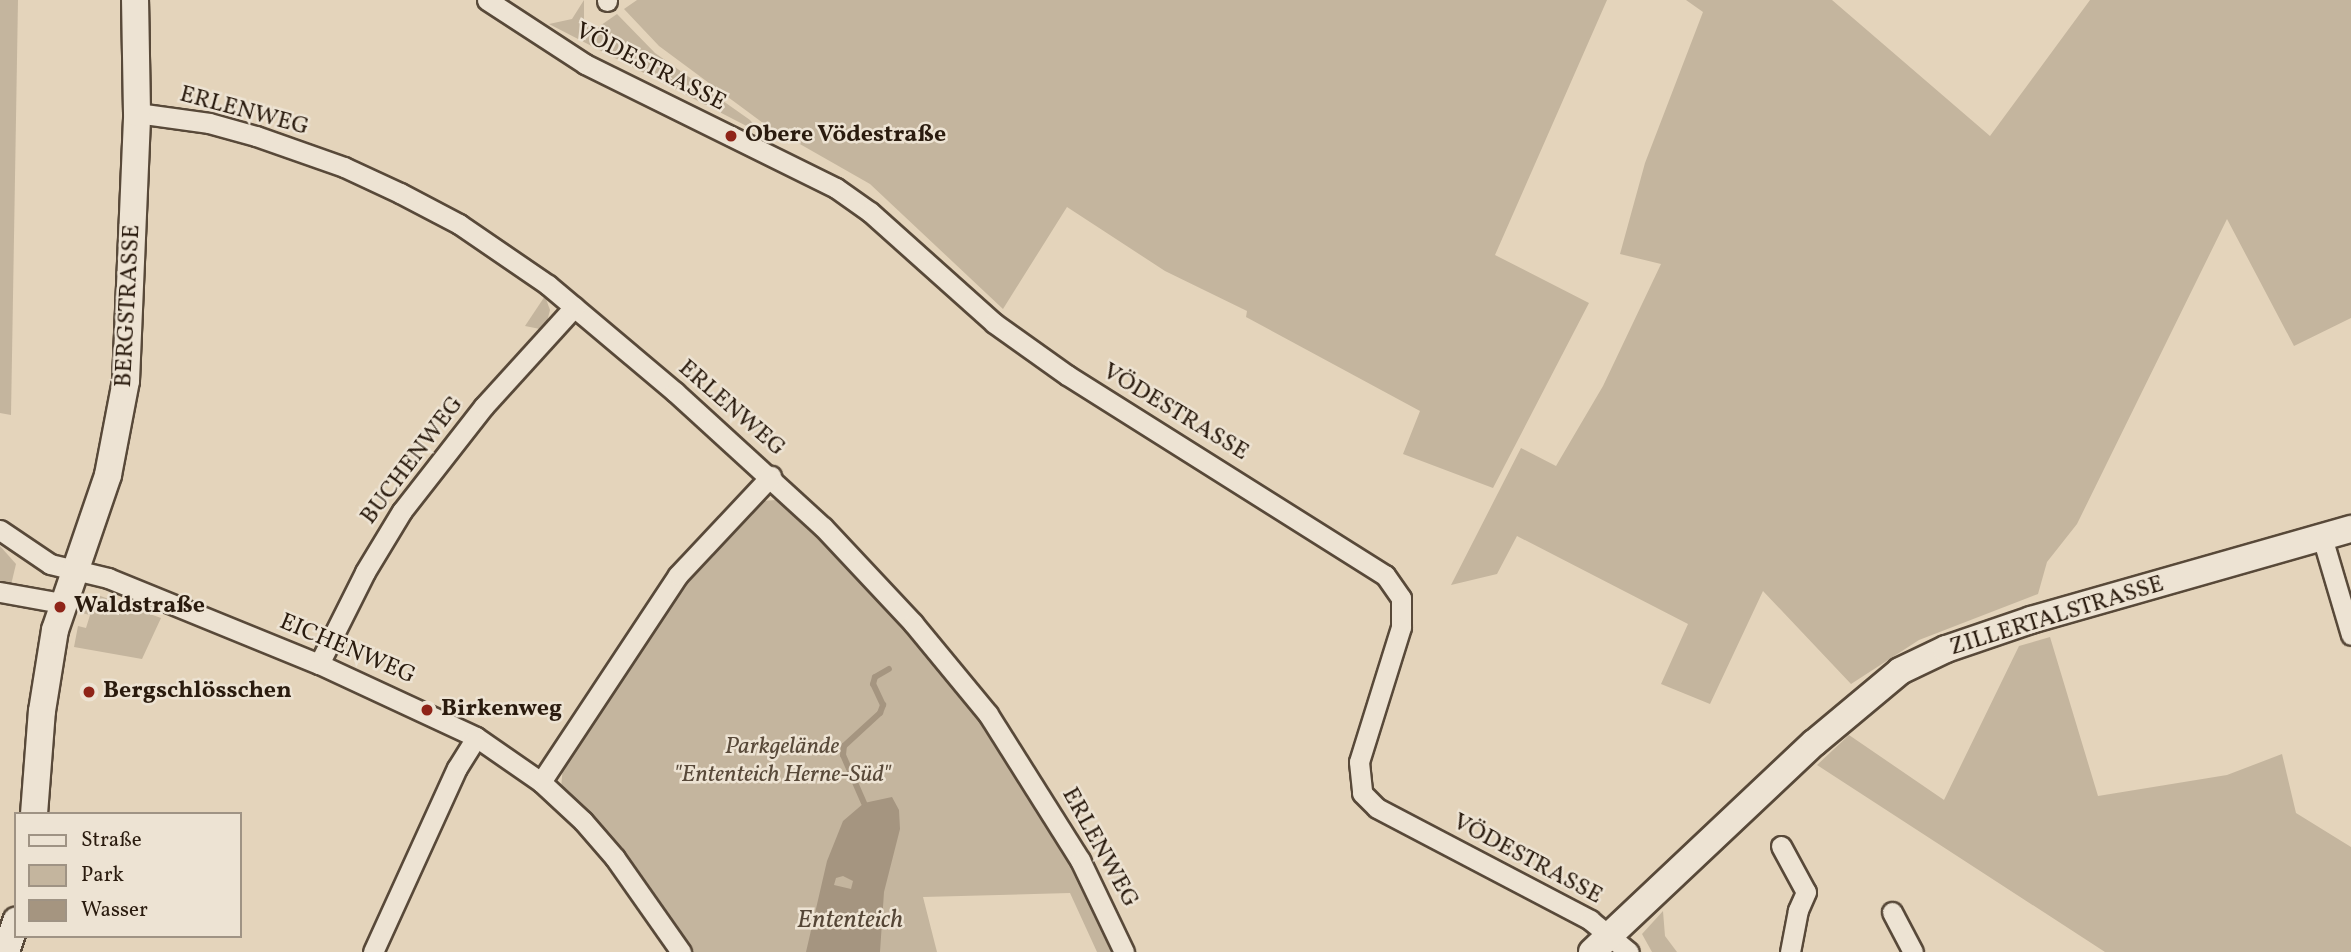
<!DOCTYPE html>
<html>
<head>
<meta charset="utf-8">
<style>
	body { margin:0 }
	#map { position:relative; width:2351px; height:952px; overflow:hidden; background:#e4d4bb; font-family:Vollkorn,serif }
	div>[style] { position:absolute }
	.green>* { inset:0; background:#c4b59e }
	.water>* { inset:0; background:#a59580 }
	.stream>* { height:6px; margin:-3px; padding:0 3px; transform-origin:3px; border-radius:3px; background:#a59580 }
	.roads { filter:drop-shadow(2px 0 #584939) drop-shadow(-2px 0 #584939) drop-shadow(0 2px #584939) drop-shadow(0 -2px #584939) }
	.street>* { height:19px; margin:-9.5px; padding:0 9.5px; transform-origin:9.5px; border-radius:9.5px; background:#ede3d3 }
	.secondary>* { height:26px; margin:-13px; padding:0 13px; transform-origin:13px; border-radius:13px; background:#ede3d3 }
	.dots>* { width:19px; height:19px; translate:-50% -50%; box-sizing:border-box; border:4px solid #ede3d3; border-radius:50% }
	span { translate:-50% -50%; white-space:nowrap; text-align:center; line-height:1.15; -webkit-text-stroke:5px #ede3d3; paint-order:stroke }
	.street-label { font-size:24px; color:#2a1b0e }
	.poi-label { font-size:24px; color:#2a1b0e; font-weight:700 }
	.left { translate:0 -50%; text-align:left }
	.park-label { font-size:24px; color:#584939; font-style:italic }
	.water-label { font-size:26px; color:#554636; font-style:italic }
	.legend { position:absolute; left:14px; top:812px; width:228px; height:126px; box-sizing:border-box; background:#ede3d3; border:2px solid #9f9384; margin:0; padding:9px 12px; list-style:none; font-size:21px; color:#2a1b0e }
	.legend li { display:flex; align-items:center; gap:14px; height:35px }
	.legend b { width:35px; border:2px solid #9f9384 }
</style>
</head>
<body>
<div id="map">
	<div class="green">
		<div style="clip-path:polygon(0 0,18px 0,11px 415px,0 413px)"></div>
		<div style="clip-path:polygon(584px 0,584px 19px,594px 30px,617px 14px,655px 53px,750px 120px,762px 134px,549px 24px,572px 19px)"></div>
		<div style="clip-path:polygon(637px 0,1607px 0,1495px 255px,1589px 303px,1493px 488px,1403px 454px,1420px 411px,1246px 317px,1247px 311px,1165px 271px,1067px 207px,1003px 309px,870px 184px,763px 123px,659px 46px,624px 9px)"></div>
		<div style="clip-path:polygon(1686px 0,1832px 0,1990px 136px,2090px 0,2351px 0,2351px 318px,2294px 346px,2227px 219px,2077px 524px,2047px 562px,2038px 594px,1919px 640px,1851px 684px,1763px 591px,1710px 704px,1661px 684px,1688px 624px,1517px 536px,1497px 574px,1451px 585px,1521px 448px,1556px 466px,1603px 386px,1661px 264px,1620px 254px,1645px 163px,1703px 12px)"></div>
		<div style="clip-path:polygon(545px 296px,550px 310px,545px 330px,525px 326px)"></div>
		<div style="clip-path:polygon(776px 500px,829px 546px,907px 628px,985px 723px,1068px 853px,1115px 952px,1097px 952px,1070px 893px,923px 897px,937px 952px,691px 952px,636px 871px,561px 788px,563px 766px,691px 572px,760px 501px)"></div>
		<div style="clip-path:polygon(0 546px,16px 564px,11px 585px,0 583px)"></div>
		<div style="clip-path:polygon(95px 594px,161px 618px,142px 659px,74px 647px,78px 626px,86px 628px,90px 615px,82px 613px,88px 599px)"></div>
		<div style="clip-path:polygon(2050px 637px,2098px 796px,2227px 775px,2282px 754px,2296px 813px,2351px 847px,2351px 952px,2105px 952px,1817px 765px,1849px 735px,1944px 800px,2019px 646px)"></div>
		<div style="clip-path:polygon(1663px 911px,1665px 936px,1677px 952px,1652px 952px,1642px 934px)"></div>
	</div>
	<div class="water">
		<div style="clip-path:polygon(evenodd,892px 797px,899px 810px,900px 829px,884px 892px,880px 952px,806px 952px,827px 861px,843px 821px,864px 803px,892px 797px,843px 876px,853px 881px,851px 889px,834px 885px,836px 878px,843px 876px)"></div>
	</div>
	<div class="stream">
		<div style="left:864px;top:803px;width:52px;rotate:-113.6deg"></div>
		<div style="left:843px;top:755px;width:9px;rotate:-84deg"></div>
		<div style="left:844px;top:746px;width:49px;rotate:-42.5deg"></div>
		<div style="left:880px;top:713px;width:9px;rotate:-69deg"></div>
		<div style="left:883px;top:705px;width:23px;rotate:-115deg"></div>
		<div style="left:873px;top:684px;width:7px;rotate:-74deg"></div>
		<div style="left:875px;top:677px;width:16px;rotate:-30deg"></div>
	</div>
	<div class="roads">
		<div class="street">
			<div style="left:487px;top:0;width:117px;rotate:33.1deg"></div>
			<div style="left:585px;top:64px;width:280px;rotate:26.3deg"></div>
			<div style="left:836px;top:188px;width:42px;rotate:35.2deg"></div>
			<div style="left:870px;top:212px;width:166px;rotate:41.8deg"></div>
			<div style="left:994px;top:323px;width:90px;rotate:35.5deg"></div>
			<div style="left:1067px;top:375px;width:376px;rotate:32.2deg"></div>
			<div style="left:1385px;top:575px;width:28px;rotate:55deg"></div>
			<div style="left:1401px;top:598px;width:29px;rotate:90deg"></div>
			<div style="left:1401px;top:627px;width:141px;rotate:107.3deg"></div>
			<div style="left:1359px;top:762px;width:31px;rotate:84deg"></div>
			<div style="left:1362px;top:793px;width:21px;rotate:45deg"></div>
			<div style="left:1377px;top:808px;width:241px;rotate:27.7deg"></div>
			<div style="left:1590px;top:920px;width:50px;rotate:39.4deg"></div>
			<div style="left:607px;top:0;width:1px;rotate:90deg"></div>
			<div style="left:137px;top:113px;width:73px;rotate:7.9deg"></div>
			<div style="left:209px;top:123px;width:49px;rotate:15.5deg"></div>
			<div style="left:256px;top:136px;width:93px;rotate:19.4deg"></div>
			<div style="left:344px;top:167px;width:62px;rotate:24.9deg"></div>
			<div style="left:400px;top:193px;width:67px;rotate:27.7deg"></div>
			<div style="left:459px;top:224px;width:108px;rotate:34.4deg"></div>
			<div style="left:548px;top:285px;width:166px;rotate:40.1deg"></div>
			<div style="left:675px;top:392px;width:200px;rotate:42.4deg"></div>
			<div style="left:823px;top:527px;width:132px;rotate:46.8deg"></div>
			<div style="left:913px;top:623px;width:118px;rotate:50.5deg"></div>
			<div style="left:988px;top:714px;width:173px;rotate:57.8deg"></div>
			<div style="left:1080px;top:860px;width:102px;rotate:64.4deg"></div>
			<div style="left:0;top:530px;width:60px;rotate:34.2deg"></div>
			<div style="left:50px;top:564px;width:60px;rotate:13.6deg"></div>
			<div style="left:108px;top:578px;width:228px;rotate:22.2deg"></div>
			<div style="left:319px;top:664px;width:173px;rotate:24.9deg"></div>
			<div style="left:476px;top:737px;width:79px;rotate:34.7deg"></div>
			<div style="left:541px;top:782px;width:57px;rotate:42.9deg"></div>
			<div style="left:583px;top:821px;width:49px;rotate:49.1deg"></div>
			<div style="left:615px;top:858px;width:115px;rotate:54.9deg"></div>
			<div style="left:2322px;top:537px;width:102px;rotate:73.5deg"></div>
			<div style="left:0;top:592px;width:63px;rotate:10.1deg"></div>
			<div style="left:319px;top:664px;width:103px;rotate:-63.4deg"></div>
			<div style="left:365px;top:572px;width:71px;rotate:-58.8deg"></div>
			<div style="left:402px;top:511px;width:133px;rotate:-52deg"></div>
			<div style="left:484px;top:406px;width:134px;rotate:-47.7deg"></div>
			<div style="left:541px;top:782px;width:248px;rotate:-56.5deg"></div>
			<div style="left:678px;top:575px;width:136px;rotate:-46.8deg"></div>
			<div style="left:1781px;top:846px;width:52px;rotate:61.5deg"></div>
			<div style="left:1806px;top:892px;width:20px;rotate:114deg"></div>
			<div style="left:1798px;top:910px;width:43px;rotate:100.8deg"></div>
			<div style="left:1892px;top:912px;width:45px;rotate:62.3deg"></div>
			<div style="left:373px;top:952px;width:202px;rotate:-65.5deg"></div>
			<div style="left:457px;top:768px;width:36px;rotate:-58deg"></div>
		</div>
		<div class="secondary">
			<div style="left:34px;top:814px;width:103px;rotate:-85.6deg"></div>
			<div style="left:42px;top:711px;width:82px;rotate:-80.9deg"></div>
			<div style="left:55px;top:630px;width:164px;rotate:-71.1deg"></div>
			<div style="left:108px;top:475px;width:96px;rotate:-79.2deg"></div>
			<div style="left:126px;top:381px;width:268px;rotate:-87.6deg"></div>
			<div style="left:137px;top:113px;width:113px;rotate:-91deg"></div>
			<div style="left:6px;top:952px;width:33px;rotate:-72deg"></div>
			<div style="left:1592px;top:952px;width:305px;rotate:-43.3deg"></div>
			<div style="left:1814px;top:743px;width:112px;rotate:-39.9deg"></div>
			<div style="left:1900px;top:671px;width:51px;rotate:-25.6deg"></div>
			<div style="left:1946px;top:649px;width:90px;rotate:-18.8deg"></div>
			<div style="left:2031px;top:620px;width:333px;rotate:-15.9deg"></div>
		</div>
	</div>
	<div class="dots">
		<div style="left:731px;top:136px;background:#8f2418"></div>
		<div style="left:60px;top:607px;background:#8f2418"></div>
		<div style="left:89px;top:692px;background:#8f2418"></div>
		<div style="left:427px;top:710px;background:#8f2418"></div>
	</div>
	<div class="street-label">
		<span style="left:650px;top:68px;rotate:27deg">VÖDESTRASSE</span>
		<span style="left:244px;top:112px;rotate:15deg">ERLENWEG</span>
		<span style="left:129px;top:306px;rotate:-87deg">BERGSTRASSE</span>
		<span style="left:731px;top:409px;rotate:41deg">ERLENWEG</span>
		<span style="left:1175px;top:413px;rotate:31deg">VÖDESTRASSE</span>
		<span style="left:413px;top:461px;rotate:-53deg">BUCHENWEG</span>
		<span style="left:2057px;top:617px;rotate:-17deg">ZILLERTALSTRASSE</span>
		<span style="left:347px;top:650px;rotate:23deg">EICHENWEG</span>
		<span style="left:1099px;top:848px;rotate:61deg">ERLENWEG</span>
		<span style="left:1527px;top:860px;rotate:28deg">VÖDESTRASSE</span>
	</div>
	<div class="poi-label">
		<span class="left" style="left:745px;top:136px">Obere Vödestraße</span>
		<span class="left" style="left:74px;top:607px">Waldstraße</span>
		<span class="left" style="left:103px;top:692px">Bergschlösschen</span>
		<span class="left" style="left:441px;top:710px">Birkenweg</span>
	</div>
	<div class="park-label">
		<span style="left:782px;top:762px">Parkgelände<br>"Ententeich Herne-Süd"</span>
	</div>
	<div class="water-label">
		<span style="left:850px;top:921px">Ententeich</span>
	</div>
	<ul class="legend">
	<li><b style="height:9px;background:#ede3d3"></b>Straße</li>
	<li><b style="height:19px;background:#c4b59e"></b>Park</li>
	<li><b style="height:19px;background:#a59580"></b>Wasser</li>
	</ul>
</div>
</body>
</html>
